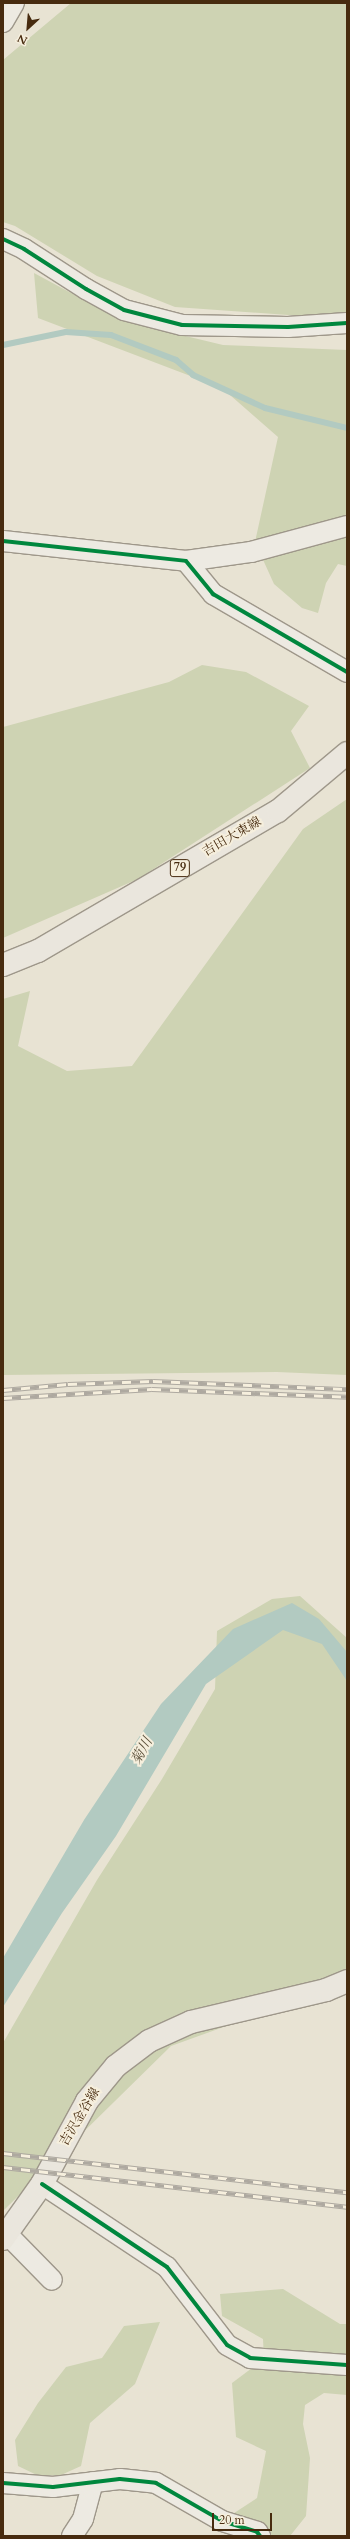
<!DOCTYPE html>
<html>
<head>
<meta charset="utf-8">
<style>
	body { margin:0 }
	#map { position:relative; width:350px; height:2539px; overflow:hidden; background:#e8e3d3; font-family:Cardo,"Noto Serif JP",serif }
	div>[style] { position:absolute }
	.green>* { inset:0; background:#ced3b3 }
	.water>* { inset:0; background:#b2cac1 }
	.stream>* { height:6px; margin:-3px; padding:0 3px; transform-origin:3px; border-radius:3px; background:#b2cac1 }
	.roads { filter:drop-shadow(1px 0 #9e978a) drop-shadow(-1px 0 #9e978a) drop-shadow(0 1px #9e978a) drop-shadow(0 -1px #9e978a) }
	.minor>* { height:20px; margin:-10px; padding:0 10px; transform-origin:10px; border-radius:10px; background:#edeae2 }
	.major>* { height:22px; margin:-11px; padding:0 11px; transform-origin:11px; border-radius:11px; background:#eae6dd }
	.rail>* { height:4.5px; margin-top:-2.25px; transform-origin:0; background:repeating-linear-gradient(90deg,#f6efdd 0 9px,#aea9a0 0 18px); box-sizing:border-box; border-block:1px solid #aea9a0 }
	.cycleway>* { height:4px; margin:-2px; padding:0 2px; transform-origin:2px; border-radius:2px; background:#00873e }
	span { translate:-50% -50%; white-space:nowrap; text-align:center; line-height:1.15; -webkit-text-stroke:4px #f6efdd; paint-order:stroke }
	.shield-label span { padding:1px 3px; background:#f6efdd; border:1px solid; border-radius:3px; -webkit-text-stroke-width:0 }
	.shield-label { font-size:12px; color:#472b0f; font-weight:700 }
	.street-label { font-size:13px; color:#472b0f }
	.water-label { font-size:14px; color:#5c503a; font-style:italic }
	.frame { position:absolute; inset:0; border:4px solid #472b0f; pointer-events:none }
	.north { position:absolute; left:8px; top:8px; width:40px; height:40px; -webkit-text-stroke:3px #f6efdd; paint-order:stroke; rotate:206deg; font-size:11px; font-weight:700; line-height:16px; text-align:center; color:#472b0f }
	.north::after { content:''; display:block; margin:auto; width:14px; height:18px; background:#472b0f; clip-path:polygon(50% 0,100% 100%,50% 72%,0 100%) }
	.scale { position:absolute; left:212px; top:2513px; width:60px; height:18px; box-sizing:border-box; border:2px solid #472b0f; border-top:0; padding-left:5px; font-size:12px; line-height:14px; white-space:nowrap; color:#472b0f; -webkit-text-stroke:3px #f6efdd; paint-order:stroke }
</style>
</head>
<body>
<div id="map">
	<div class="green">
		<div style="clip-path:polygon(71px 3px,347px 3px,347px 316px,288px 315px,175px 307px,97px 276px,15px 226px,3px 222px,3px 60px)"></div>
		<div style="clip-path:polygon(34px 273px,123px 321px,223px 345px,347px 350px,347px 566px,338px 564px,326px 583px,318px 613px,302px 608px,274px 584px,255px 542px,278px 437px,222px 388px,38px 318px)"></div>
		<div style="clip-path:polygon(202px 665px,246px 672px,309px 706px,291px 731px,310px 768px,138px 879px,3px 938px,3px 727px,169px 682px)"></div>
		<div style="clip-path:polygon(347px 799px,347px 1375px,277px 1372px,3px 1375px,3px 999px,30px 991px,18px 1046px,67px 1071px,132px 1066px,303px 829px)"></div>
		<div style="clip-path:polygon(300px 1596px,347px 1638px,347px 1992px,326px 1990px,171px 2046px,3px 2211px,3px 2043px,97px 1880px,162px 1779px,215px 1689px,217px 1631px,272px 1599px)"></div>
		<div style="clip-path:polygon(283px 2289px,340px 2324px,347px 2324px,347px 2395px,324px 2393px,305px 2405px,303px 2424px,310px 2458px,306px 2516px,290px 2536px,252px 2536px,222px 2521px,257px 2498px,266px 2451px,236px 2437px,232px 2383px,264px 2359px,263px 2339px,222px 2316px,220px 2294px)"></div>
		<div style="clip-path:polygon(160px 2322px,135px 2384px,90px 2423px,81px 2466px,61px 2475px,39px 2476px,18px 2466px,15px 2440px,38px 2403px,66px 2367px,102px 2358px,124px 2326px)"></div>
	</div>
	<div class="water">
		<div style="clip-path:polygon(292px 1603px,319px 1619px,347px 1652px,347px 1681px,322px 1644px,283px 1630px,206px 1684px,116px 1836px,62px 1913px,3px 2007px,3px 1958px,84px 1820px,161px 1704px,233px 1629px)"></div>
	</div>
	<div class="stream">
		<div style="left:3px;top:345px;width:64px;rotate:-11.7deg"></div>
		<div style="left:66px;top:332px;width:45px;rotate:3.8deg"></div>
		<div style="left:111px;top:335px;width:70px;rotate:21deg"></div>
		<div style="left:176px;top:360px;width:23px;rotate:41deg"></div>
		<div style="left:193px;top:375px;width:79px;rotate:24.6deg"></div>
		<div style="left:265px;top:408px;width:84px;rotate:13.7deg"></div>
	</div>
	<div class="roads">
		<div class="minor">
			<div style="left:3px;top:22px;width:22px;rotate:-60deg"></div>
			<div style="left:3px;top:239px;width:23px;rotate:25deg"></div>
			<div style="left:24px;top:249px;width:74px;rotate:32.8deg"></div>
			<div style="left:86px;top:289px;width:43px;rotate:28.9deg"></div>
			<div style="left:124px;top:310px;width:60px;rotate:14.5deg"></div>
			<div style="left:182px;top:325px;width:106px;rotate:1.1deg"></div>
			<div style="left:288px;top:327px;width:59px;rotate:-3.9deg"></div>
			<div style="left:3px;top:541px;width:184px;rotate:6.2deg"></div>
			<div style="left:186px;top:561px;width:43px;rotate:50.7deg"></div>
			<div style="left:213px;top:594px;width:155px;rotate:30.2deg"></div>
			<div style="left:186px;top:561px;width:66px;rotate:-7.9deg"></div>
			<div style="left:251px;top:552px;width:99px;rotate:-15.2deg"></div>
			<div style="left:42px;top:2184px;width:150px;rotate:33.6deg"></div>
			<div style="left:167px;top:2267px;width:98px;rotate:52.4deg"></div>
			<div style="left:227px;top:2345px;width:26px;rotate:29deg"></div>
			<div style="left:250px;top:2358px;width:97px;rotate:4.1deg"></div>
			<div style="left:7px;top:2234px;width:64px;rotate:45.6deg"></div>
			<div style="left:3px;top:2483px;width:50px;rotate:4.6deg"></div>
			<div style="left:53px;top:2487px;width:67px;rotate:-6.8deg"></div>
			<div style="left:120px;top:2479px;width:36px;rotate:6deg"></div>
			<div style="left:156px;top:2483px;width:76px;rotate:29.9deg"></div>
			<div style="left:222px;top:2521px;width:37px;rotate:17deg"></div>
			<div style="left:257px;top:2532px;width:5px;rotate:53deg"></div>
			<div style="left:72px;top:2536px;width:20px;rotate:-57deg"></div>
			<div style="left:83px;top:2519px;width:38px;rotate:-75deg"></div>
		</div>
		<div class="major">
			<div style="left:3px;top:965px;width:38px;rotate:-22deg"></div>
			<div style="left:38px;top:951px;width:278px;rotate:-30.3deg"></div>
			<div style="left:278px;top:811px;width:90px;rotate:-40deg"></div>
			<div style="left:3px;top:2239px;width:67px;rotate:-54.7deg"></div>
			<div style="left:42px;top:2184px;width:94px;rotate:-61.5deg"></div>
			<div style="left:87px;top:2101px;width:45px;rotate:-50.4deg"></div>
			<div style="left:116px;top:2066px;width:41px;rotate:-37.1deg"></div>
			<div style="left:149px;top:2041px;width:46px;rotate:-24.3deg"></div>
			<div style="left:191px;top:2022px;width:139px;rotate:-13.3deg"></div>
			<div style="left:326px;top:1990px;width:23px;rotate:-23deg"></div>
		</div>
	</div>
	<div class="rail">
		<div style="left:3px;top:1390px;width:65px;rotate:-5.3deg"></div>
		<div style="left:68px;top:1384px;width:85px;rotate:-2deg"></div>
		<div style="left:153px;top:1381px;width:194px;rotate:2.4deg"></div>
		<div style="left:3px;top:1398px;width:149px;rotate:-3.5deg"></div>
		<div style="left:152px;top:1389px;width:195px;rotate:2.3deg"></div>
		<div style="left:3px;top:2153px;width:346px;rotate:6.5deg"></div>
		<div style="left:3px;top:2167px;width:346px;rotate:6.6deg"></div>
	</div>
	<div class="cycleway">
		<div style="left:3px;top:239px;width:23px;rotate:25deg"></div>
		<div style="left:24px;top:249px;width:74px;rotate:32.8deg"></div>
		<div style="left:86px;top:289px;width:43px;rotate:28.9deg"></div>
		<div style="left:124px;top:310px;width:60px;rotate:14.5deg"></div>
		<div style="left:182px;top:325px;width:106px;rotate:1.1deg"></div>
		<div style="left:288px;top:327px;width:59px;rotate:-3.9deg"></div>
		<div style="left:3px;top:541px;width:184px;rotate:6.2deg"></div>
		<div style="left:186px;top:561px;width:43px;rotate:50.7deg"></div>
		<div style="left:213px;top:594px;width:155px;rotate:30.2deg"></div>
		<div style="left:42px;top:2184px;width:150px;rotate:33.6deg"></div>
		<div style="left:167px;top:2267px;width:98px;rotate:52.4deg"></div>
		<div style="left:227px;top:2345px;width:26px;rotate:29deg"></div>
		<div style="left:250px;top:2358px;width:97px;rotate:4.1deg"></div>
		<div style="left:3px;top:2483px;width:50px;rotate:4.6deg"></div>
		<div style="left:53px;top:2487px;width:67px;rotate:-6.8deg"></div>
		<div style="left:120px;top:2479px;width:36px;rotate:6deg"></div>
		<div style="left:156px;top:2483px;width:76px;rotate:29.9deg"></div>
		<div style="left:222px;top:2521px;width:37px;rotate:17deg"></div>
		<div style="left:257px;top:2532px;width:5px;rotate:53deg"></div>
	</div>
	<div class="shield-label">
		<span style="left:180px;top:868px">79</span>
	</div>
	<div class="street-label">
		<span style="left:232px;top:837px;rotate:-30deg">吉田大東線</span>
		<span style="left:80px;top:2117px;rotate:-59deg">吉沢金谷線</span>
	</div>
	<div class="water-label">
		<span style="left:142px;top:1751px;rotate:-61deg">菊川</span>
	</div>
	<div class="frame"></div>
	<div class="north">N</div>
	<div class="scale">20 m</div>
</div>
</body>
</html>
